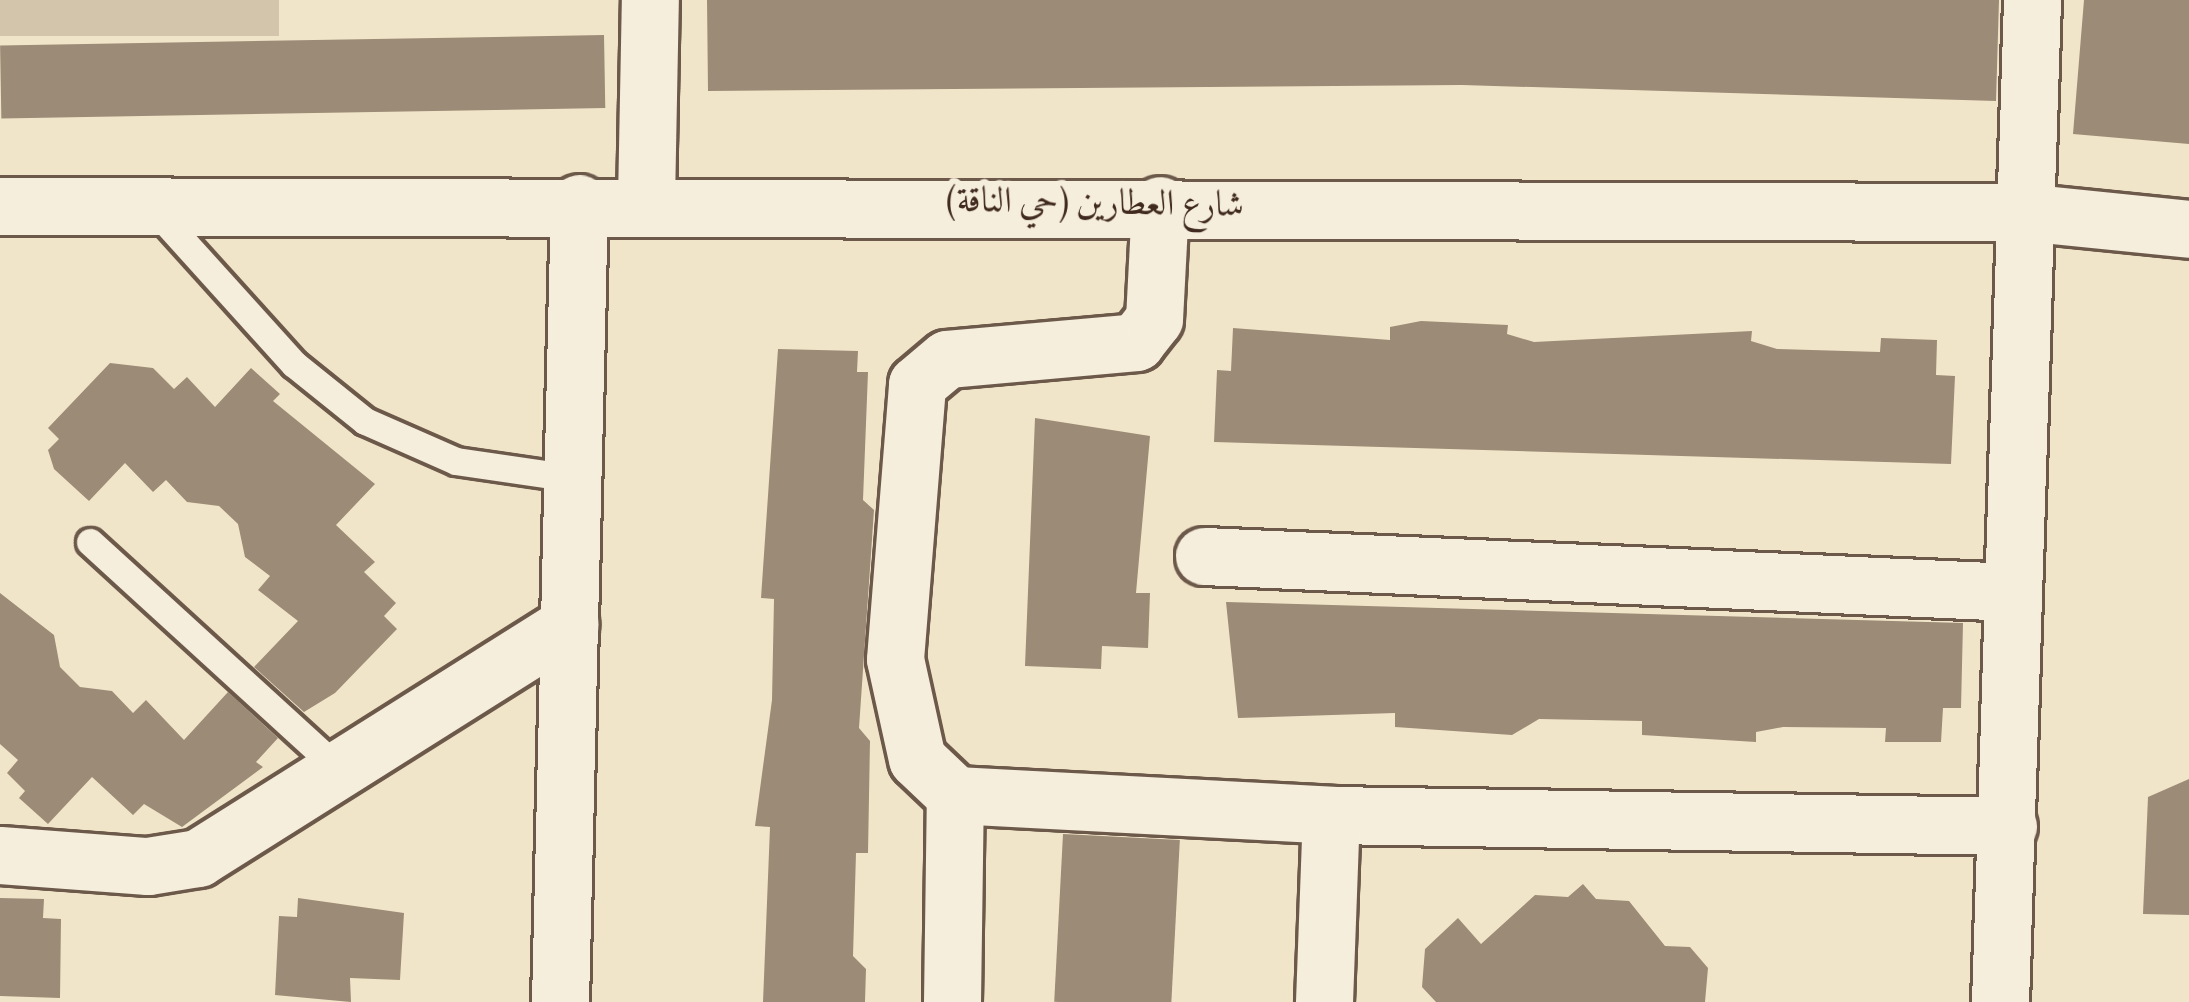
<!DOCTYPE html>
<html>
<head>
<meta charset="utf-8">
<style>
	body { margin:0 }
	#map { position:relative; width:2189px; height:1002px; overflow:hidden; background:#f1e5c9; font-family:Vollkorn,Amiri,serif }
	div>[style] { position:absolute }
	.green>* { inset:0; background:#d3c5ac; transform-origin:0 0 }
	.building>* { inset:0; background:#9c8b77; transform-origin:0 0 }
	.roads { filter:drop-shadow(3px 0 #6c594a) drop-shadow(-3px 0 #6c594a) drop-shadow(0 3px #6c594a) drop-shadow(0 -3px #6c594a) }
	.service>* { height:27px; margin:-13.5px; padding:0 13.5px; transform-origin:13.5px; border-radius:13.5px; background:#f6eedc }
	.minor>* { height:57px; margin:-28.5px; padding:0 28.5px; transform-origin:28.5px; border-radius:28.5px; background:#f6eedc }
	span { translate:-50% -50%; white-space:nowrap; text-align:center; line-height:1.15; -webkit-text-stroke:12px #f6eedc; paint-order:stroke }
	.street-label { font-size:36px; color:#402a1f }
</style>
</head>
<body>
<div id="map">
	<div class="green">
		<div style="left:0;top:0;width:279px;height:36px"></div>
	</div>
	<div class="building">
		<div style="clip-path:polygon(707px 0,1999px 0,1996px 101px,1462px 85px,708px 91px)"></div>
		<div style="clip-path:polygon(2084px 0,2189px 0,2189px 144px,2073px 134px)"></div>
		<div style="left:604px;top:35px;width:73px;height:604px;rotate:89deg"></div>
		<div style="clip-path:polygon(1421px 321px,1508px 325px,1507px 334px,1534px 342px,1752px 331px,1751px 341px,1777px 349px,1880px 352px,1881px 338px,1937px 340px,1936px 375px,1955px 376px,1951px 464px,1214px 442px,1217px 370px,1231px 371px,1233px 328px,1390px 340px,1390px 327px)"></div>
		<div style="clip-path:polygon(778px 349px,858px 351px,857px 372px,868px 372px,863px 500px,874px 510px,859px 728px,870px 741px,868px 853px,856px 853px,853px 956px,866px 969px,865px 1002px,763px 1002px,770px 827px,755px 826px,772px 700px,774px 599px,761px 598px)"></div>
		<div style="clip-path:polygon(110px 363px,153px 368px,174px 389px,187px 377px,215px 407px,251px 368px,280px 394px,273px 401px,375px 484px,336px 525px,375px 562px,364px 572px,396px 603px,384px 616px,397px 629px,335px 693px,304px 712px,254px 667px,298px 621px,258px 590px,270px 576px,245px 557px,238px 524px,219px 506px,187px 502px,166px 480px,153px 492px,125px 463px,89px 501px,54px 469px,48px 450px,59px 439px,48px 428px)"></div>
		<div style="clip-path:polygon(1035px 418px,1150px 436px,1136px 593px,1150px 593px,1148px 648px,1102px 646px,1101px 669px,1025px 666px)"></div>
		<div style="clip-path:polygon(0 593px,54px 635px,60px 667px,80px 687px,112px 691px,133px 713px,146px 700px,184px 740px,228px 692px,278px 738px,256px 762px,263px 767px,182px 827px,144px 804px,133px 815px,92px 777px,48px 824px,19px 798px,25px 791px,7px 773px,18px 760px,0 744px)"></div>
		<div style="clip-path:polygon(1226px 602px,1963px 623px,1961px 708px,1943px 708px,1941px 742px,1885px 742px,1886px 728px,1783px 727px,1756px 732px,1756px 742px,1642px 735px,1642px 721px,1539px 719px,1512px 735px,1395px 727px,1395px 713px,1238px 718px)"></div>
		<div style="clip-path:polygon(2189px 779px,2189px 915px,2143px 914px,2148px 797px)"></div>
		<div style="left:1063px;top:834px;width:117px;height:168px;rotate:3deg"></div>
		<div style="clip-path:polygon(1583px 884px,1596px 899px,1629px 901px,1665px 946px,1690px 947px,1708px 968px,1705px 1002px,1436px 1002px,1422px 987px,1425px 949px,1458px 918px,1481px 944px,1535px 895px,1568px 897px)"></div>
		<div style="clip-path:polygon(0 898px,44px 899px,43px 918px,61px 919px,60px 998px,0 996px)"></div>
		<div style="clip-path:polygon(298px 898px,404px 913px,400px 980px,350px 978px,351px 1002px,275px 995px,279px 916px,297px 917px)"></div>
	</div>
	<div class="roads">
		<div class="service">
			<div style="left:153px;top:208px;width:210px;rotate:47.9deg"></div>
			<div style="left:294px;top:364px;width:91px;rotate:38.8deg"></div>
			<div style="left:365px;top:421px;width:99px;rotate:23.7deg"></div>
			<div style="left:456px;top:461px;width:117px;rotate:8.3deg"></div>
			<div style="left:90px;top:542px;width:338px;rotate:42.4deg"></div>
		</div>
		<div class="minor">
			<div style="left:646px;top:201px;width:201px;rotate:-88.9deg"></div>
			<div style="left:0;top:206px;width:2023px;rotate:0.17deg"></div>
			<div style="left:2023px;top:212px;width:167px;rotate:5.8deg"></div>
			<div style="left:1204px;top:556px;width:810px;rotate:2.55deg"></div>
			<div style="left:955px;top:795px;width:377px;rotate:3deg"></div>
			<div style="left:1331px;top:815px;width:677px;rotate:0.93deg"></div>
			<div style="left:0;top:855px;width:148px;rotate:4.3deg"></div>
			<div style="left:148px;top:866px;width:51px;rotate:-9.1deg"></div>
			<div style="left:198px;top:858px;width:439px;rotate:-32.2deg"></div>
			<div style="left:560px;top:1002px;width:799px;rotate:-88.64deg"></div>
			<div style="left:952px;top:1002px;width:207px;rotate:-89.2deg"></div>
			<div style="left:955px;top:795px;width:52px;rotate:-136.5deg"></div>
			<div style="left:917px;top:759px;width:102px;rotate:-102.4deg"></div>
			<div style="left:895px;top:659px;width:276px;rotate:-85.4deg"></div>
			<div style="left:917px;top:384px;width:39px;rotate:-40deg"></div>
			<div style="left:947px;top:359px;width:190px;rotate:-5.1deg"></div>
			<div style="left:1136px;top:342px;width:29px;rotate:-52deg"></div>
			<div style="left:1154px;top:319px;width:114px;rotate:-87deg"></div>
			<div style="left:1324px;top:1002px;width:187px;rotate:-87.9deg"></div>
			<div style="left:2000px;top:1002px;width:1003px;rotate:-88.17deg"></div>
		</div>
	</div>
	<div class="street-label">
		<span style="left:1095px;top:205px;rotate:1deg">شارع العطارين (حي الناقة)</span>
	</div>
</div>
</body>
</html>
